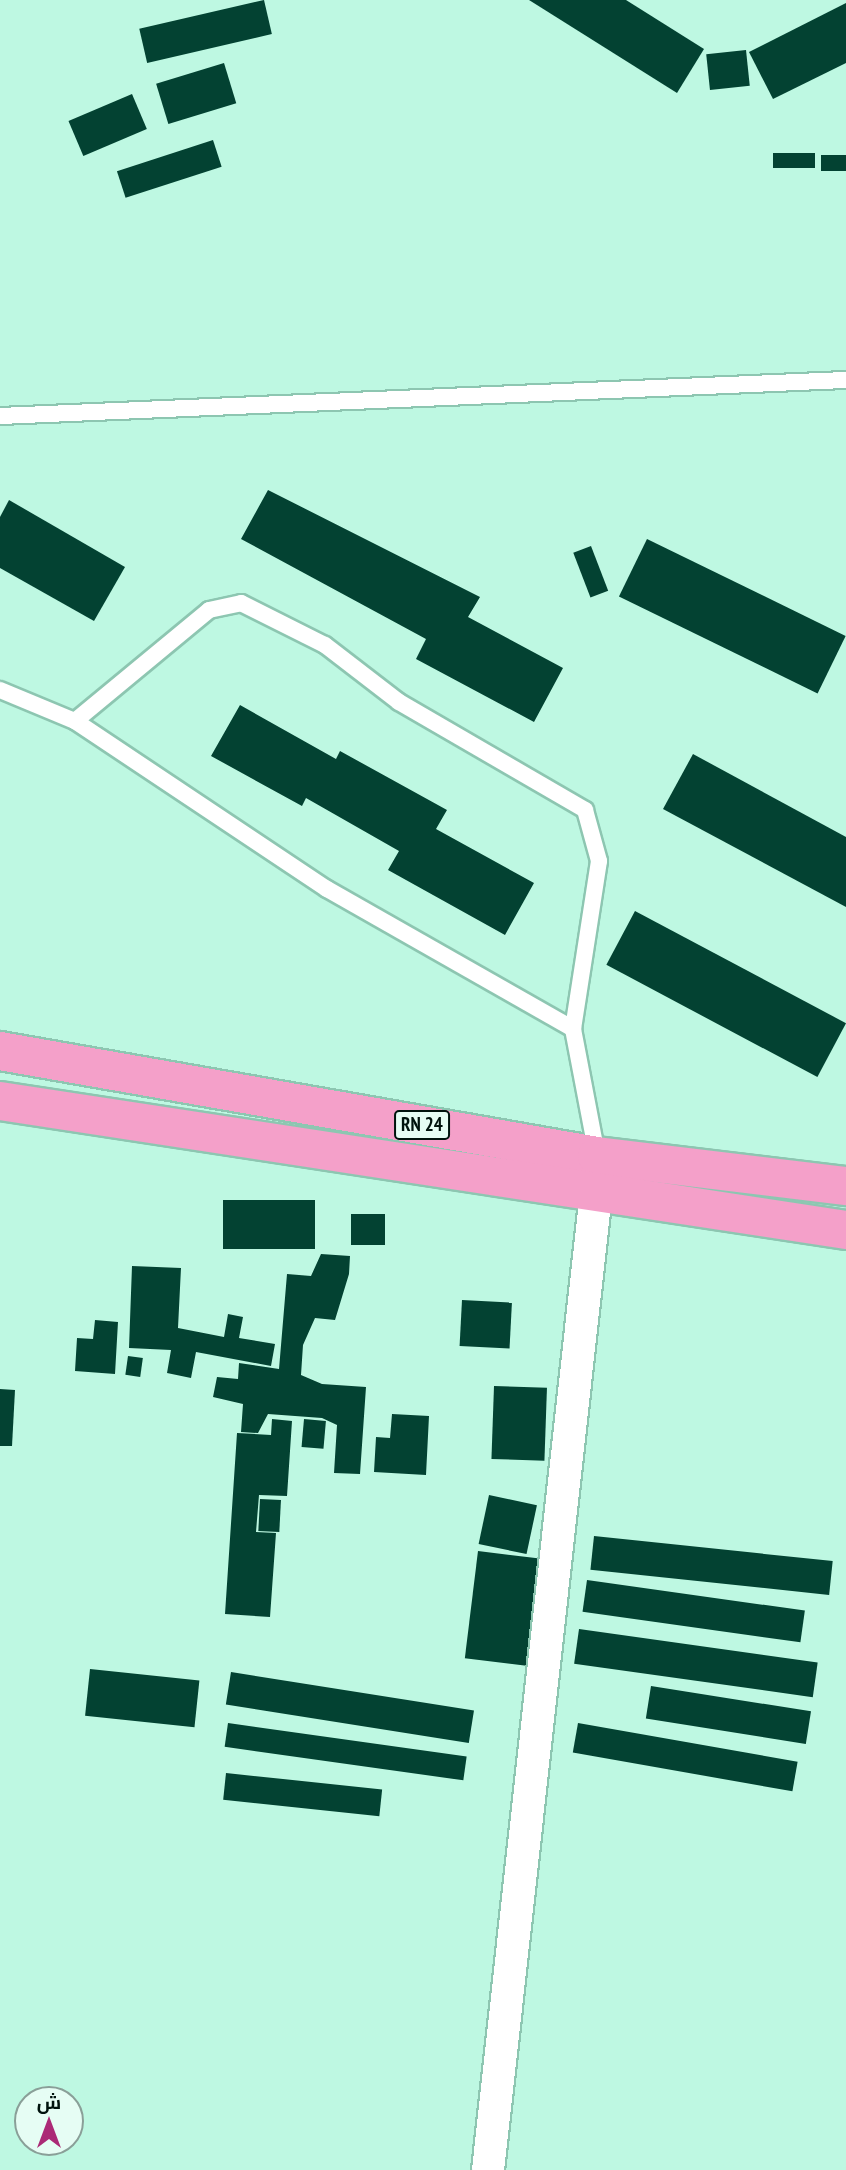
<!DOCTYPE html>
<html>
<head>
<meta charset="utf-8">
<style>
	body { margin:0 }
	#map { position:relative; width:846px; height:2170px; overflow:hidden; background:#bef8e2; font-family:"PT Sans Narrow",Cairo,sans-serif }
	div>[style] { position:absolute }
	.building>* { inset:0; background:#034232; transform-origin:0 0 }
	.roads { filter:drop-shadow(2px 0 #8dc6b1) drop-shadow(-2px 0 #8dc6b1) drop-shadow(0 2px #8dc6b1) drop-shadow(0 -2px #8dc6b1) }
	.lane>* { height:16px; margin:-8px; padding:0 8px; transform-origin:8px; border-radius:8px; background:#fff }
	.street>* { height:32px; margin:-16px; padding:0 16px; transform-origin:16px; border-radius:16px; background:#fff }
	.highway>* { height:38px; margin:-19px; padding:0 19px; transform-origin:19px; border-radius:19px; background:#f4a0c9 }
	span { translate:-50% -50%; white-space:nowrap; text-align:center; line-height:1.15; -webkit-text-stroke:7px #e6fdf4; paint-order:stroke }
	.shield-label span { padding:2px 5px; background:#e6fdf4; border:2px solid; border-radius:5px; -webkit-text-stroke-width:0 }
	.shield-label { font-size:19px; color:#00130d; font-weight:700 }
	.north { position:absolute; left:14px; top:2086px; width:70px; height:70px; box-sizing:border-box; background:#e6fdf4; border:2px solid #8a9f98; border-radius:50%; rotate:0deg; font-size:19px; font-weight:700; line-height:28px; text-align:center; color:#00130d }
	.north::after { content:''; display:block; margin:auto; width:24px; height:32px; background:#ab2a76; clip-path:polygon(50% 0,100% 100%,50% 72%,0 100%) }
</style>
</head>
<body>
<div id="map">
	<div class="building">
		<div style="left:264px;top:0;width:35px;height:128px;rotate:77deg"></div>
		<div style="clip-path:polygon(529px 0,626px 0,704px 49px,677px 93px)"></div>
		<div style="clip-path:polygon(846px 3px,846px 63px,773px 99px,749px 52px)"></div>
		<div style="left:746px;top:50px;width:36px;height:40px;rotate:84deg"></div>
		<div style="left:224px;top:63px;width:42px;height:71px;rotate:73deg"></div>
		<div style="left:132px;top:94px;width:38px;height:69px;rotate:67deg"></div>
		<div style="left:213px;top:140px;width:28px;height:101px;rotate:72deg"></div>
		<div style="left:815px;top:153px;width:15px;height:42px;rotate:90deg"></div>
		<div style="left:846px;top:155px;width:16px;height:25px;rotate:90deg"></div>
		<div style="clip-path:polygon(268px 490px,480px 597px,468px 617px,563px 668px,534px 722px,416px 659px,426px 639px,241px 539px)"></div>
		<div style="clip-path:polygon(9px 500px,125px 567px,94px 621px,0 568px,0 517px)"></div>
		<div style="left:647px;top:539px;width:221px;height:64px;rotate:26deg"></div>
		<div style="left:591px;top:546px;width:48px;height:19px;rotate:69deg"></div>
		<div style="clip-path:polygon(240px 705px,336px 759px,340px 751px,447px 810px,436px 829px,534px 883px,505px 935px,388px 870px,399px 851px,306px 798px,302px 806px,211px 756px)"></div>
		<div style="clip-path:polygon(693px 754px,846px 837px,846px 907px,663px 809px)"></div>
		<div style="left:635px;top:911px;width:239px;height:61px;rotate:28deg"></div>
		<div style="left:315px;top:1200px;width:49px;height:92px;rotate:90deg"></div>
		<div style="left:351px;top:1214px;width:34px;height:31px"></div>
		<div style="clip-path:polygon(321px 1254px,350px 1256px,349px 1274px,335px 1320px,315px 1318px,303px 1345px,301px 1375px,322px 1384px,366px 1387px,360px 1474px,334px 1473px,337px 1425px,322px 1418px,268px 1414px,258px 1433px,241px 1432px,243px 1404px,213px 1397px,217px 1377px,238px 1379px,239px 1363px,279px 1369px,287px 1274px,311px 1276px)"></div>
		<div style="clip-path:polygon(132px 1266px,181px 1268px,178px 1328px,224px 1337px,228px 1314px,243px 1317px,239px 1338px,275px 1344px,271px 1366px,196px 1352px,191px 1378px,167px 1373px,171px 1350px,129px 1348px)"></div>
		<div style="left:462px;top:1300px;width:50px;height:46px;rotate:3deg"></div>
		<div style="clip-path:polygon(95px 1320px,118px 1322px,115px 1374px,75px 1371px,77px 1338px,93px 1339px)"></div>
		<div style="left:128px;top:1356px;width:15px;height:19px;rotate:8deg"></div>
		<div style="left:494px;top:1386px;width:53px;height:73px;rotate:2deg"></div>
		<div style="clip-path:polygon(0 1389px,15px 1390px,12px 1446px,0 1446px)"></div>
		<div style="clip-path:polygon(392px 1414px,429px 1416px,426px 1475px,374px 1472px,376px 1437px,390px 1438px)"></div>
		<div style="clip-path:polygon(272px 1419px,292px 1421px,287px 1496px,259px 1495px,256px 1532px,276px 1533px,270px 1617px,225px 1614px,237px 1433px,271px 1435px)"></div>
		<div style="left:304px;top:1419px;width:22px;height:28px;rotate:5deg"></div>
		<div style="left:489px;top:1495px;width:49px;height:50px;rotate:12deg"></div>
		<div style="left:260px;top:1499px;width:21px;height:32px;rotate:3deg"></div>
		<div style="left:594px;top:1536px;width:240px;height:34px;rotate:6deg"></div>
		<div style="left:478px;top:1551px;width:62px;height:108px;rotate:7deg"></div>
		<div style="left:587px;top:1580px;width:220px;height:32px;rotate:8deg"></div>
		<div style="left:579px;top:1629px;width:241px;height:35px;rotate:8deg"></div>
		<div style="left:90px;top:1669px;width:110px;height:47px;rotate:6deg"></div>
		<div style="left:231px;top:1672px;width:246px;height:33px;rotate:9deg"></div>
		<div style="left:651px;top:1686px;width:162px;height:33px;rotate:9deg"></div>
		<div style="left:228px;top:1723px;width:241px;height:24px;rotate:8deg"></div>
		<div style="left:578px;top:1723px;width:223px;height:30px;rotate:10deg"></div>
		<div style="left:226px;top:1773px;width:157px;height:27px;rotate:6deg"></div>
	</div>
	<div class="roads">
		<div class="lane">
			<div style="left:0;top:416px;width:847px;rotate:-2.44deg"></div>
			<div style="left:0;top:690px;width:81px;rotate:22.5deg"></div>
			<div style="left:75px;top:721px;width:303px;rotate:33.7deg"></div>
			<div style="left:327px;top:889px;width:283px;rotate:29.6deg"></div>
			<div style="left:75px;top:721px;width:174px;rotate:-39.6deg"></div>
			<div style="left:209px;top:610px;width:33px;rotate:-12deg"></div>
			<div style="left:241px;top:603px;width:94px;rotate:26.6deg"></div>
			<div style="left:325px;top:645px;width:93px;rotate:37.6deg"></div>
			<div style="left:399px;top:702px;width:215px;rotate:30.1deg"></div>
			<div style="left:585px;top:810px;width:53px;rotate:74.6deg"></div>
			<div style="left:599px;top:861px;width:170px;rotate:98.8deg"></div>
			<div style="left:573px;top:1029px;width:128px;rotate:79.2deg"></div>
		</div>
		<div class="street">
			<div style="left:488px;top:2170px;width:983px;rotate:-83.69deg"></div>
		</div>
		<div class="highway">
			<div style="left:0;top:1051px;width:606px;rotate:9.98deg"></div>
			<div style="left:597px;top:1156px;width:251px;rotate:6.9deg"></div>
			<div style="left:0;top:1101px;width:856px;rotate:8.67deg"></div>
		</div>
	</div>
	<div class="shield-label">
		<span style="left:422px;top:1125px">RN 24</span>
	</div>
	<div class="north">ش</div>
</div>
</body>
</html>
